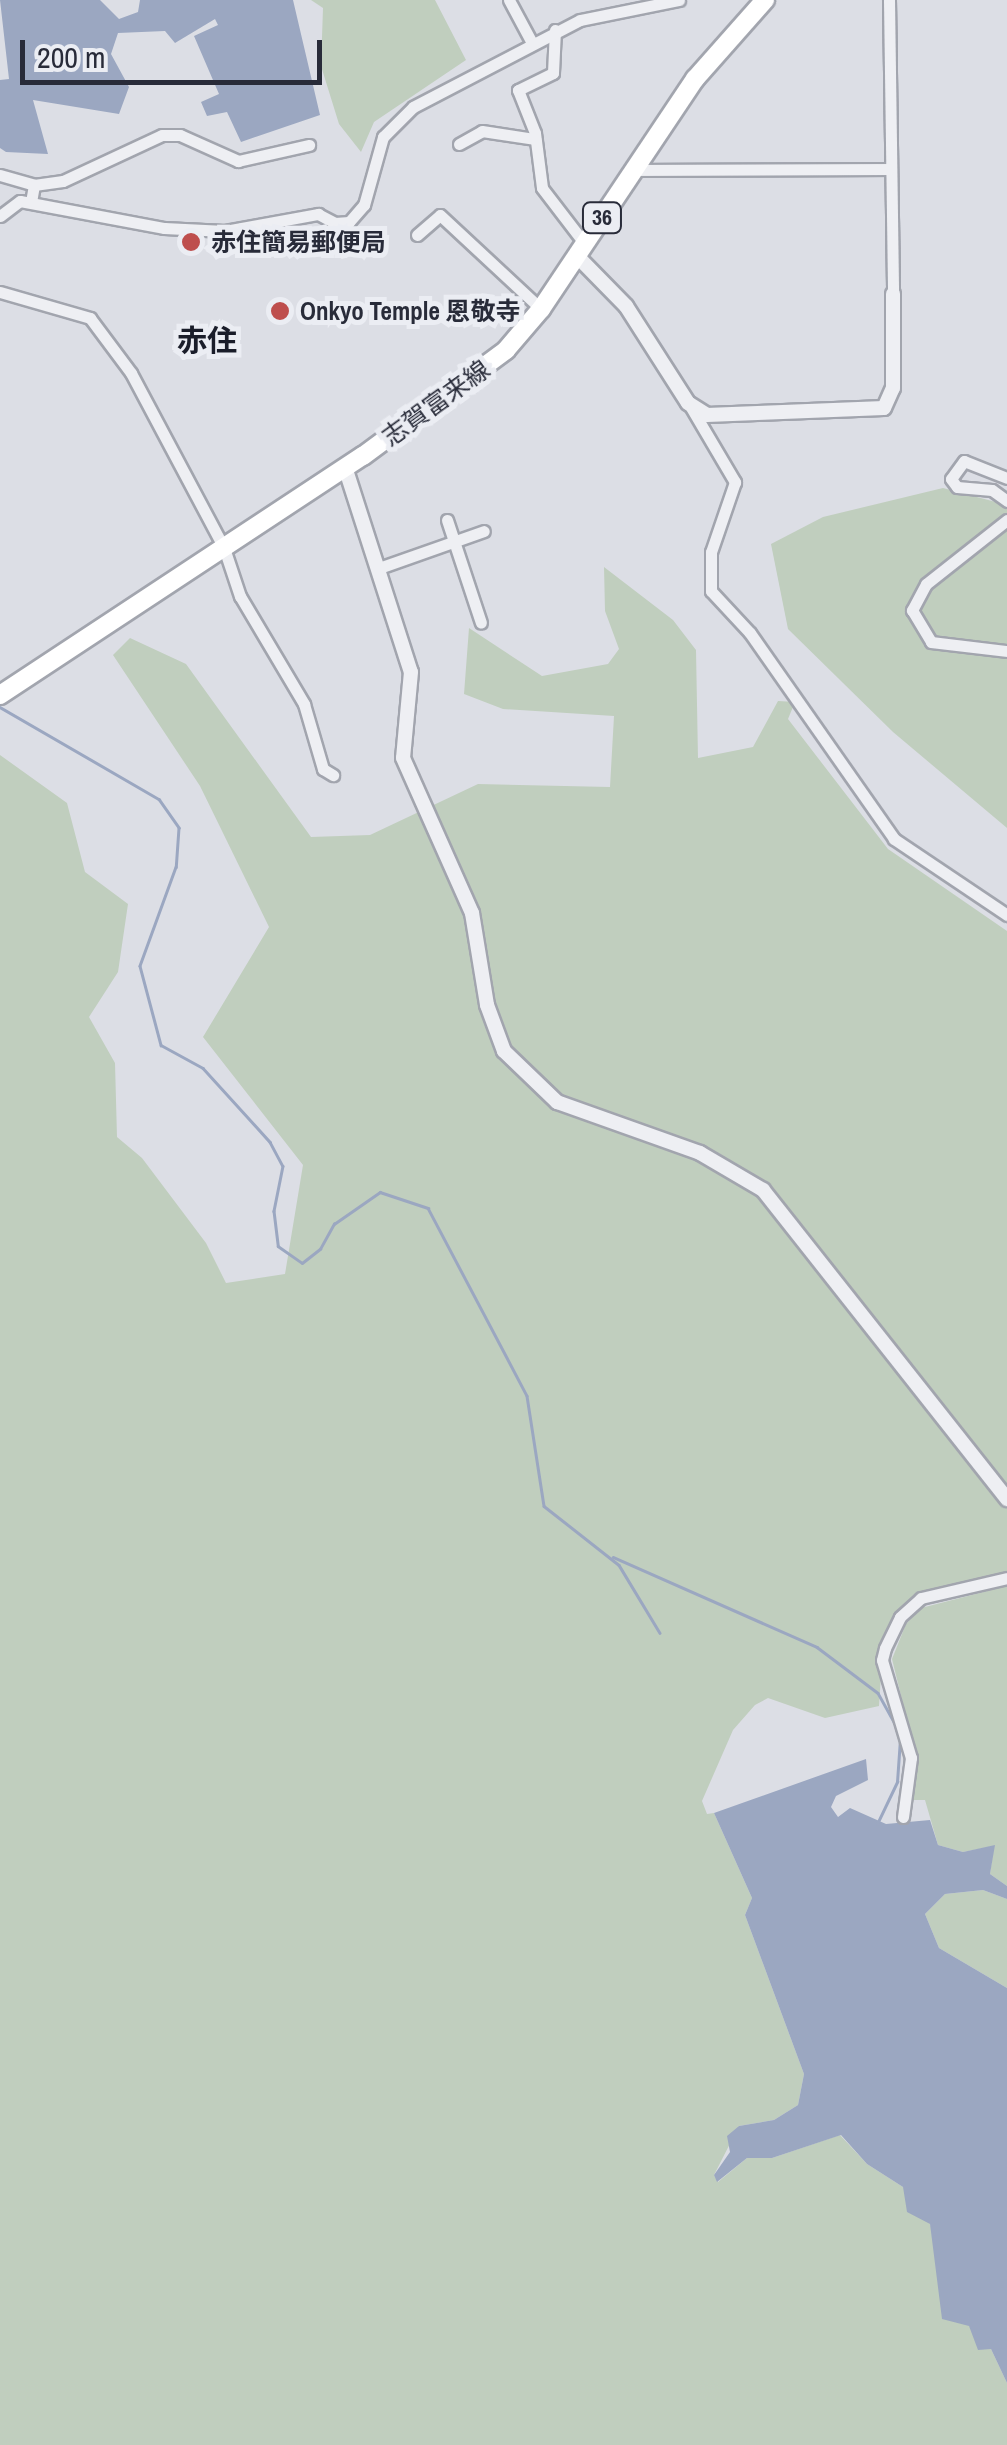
<!DOCTYPE html>
<html>
<head>
<meta charset="utf-8">
<style>
	body { margin:0 }
	#map { position:relative; width:1007px; height:2445px; overflow:hidden; background:#dcdee5; font-family:"Archivo Narrow","Noto Sans JP",sans-serif }
	div>[style] { position:absolute }
	.green>* { inset:0; background:#c0cebe }
	.water>* { inset:0; background:#9ba7c1 }
	.stream>* { height:2.5px; margin:-1.25px; padding:0 1.25px; transform-origin:1.25px; border-radius:1.25px; background:#9ba7c1 }
	.roads { filter:drop-shadow(2px 0 #a2a5ae) drop-shadow(-2px 0 #a2a5ae) drop-shadow(0 2px #a2a5ae) drop-shadow(0 -2px #a2a5ae) }
	.minor>* { height:11px; margin:-5.5px; padding:0 5.5px; transform-origin:5.5px; border-radius:5.5px; background:#eeeff3 }
	.tertiary>* { height:14px; margin:-7px; padding:0 7px; transform-origin:7px; border-radius:7px; background:#eeeff3 }
	.primary>* { height:18px; margin:-9px; padding:0 9px; transform-origin:9px; border-radius:9px; background:#fff }
	.dots>* { width:28px; height:28px; translate:-50% -50%; box-sizing:border-box; border:5px solid #ebedf3; border-radius:50% }
	span { translate:-50% -50%; white-space:nowrap; text-align:center; line-height:1.15; -webkit-text-stroke:10px #ebedf3; paint-order:stroke }
	.shield-label span { padding:2px 8px; background:#ebedf3; border:2px solid; border-radius:8px; -webkit-text-stroke-width:0 }
	.shield-label { font-size:22px; color:#282b39; font-weight:700 }
	.poi-label { font-size:25px; color:#282b39; font-weight:700 }
	.left { translate:0 -50%; text-align:left }
	.street-label { font-size:25px; color:#282b39 }
	.quarter-label { font-size:30px; color:#1a1d2a; font-weight:700 }
	.scale { position:absolute; left:20px; top:40px; width:302px; height:45px; box-sizing:border-box; border:5px solid #282b39; border-top:0; padding-left:12px; font-size:30px; line-height:35px; white-space:nowrap; color:#282b39; -webkit-text-stroke:8px #ebedf3; paint-order:stroke }
</style>
</head>
<body>
<div id="map">
	<div class="green">
		<div style="clip-path:polygon(311px 0,435px 0,466px 60px,374px 122px,361px 152px,339px 124px,321px 66px,323px 8px)"></div>
		<div style="clip-path:polygon(943px 488px,1007px 505px,1007px 828px,893px 732px,788px 629px,771px 544px,823px 517px)"></div>
		<div style="clip-path:polygon(604px 567px,673px 620px,696px 650px,698px 758px,753px 747px,778px 701px,795px 702px,788px 719px,888px 849px,1007px 931px,1007px 1574px,906px 1602px,883px 1645px,879px 1706px,825px 1718px,768px 1698px,755px 1705px,733px 1730px,702px 1801px,707px 1814px,714px 1813px,752px 1898px,745px 1915px,804px 2074px,798px 2105px,774px 2120px,739px 2126px,714px 2175px,718px 2182px,747px 2158px,772px 2158px,840px 2135px,867px 2164px,903px 2187px,930px 2224px,969px 2326px,991px 2349px,1007px 2383px,1007px 2445px,0 2445px,0 755px,67px 803px,85px 872px,128px 904px,118px 972px,89px 1017px,115px 1063px,117px 1137px,142px 1158px,206px 1243px,226px 1283px,285px 1274px,303px 1165px,203px 1037px,269px 927px,200px 786px,113px 655px,130px 638px,186px 664px,311px 837px,370px 835px,478px 784px,610px 787px,614px 716px,503px 709px,464px 694px,469px 628px,542px 676px,608px 664px,619px 649px,605px 611px)"></div>
		<div style="clip-path:polygon(1007px 1586px,1007px 1886px,990px 1874px,994px 1846px,963px 1852px,938px 1845px,925px 1800px,912px 1800px,917px 1761px,892px 1659px,906px 1624px,921px 1608px)"></div>
		<div style="clip-path:polygon(983px 1890px,1007px 1899px,1007px 1988px,939px 1948px,925px 1914px,945px 1894px)"></div>
	</div>
	<div class="water">
		<div style="clip-path:polygon(0 0,100px 0,119px 19px,138px 12px,140px 0,293px 0,320px 115px,241px 142px,227px 112px,207px 116px,201px 102px,219px 94px,194px 36px,218px 25px,215px 19px,175px 43px,165px 31px,118px 33px,111px 54px,129px 87px,119px 114px,33px 100px,48px 154px,6px 152px,0 148px,0 80px,9px 79px)"></div>
		<div style="clip-path:polygon(866px 1759px,868px 1780px,836px 1796px,831px 1807px,838px 1817px,850px 1808px,886px 1824px,930px 1820px,938px 1845px,963px 1852px,995px 1845px,990px 1874px,1007px 1886px,1007px 1899px,983px 1890px,945px 1894px,925px 1914px,939px 1948px,1007px 1988px,1007px 2383px,991px 2349px,978px 2350px,969px 2326px,942px 2319px,930px 2224px,907px 2212px,903px 2187px,867px 2164px,841px 2135px,772px 2158px,747px 2158px,717px 2182px,714px 2175px,730px 2152px,727px 2136px,739px 2126px,774px 2120px,798px 2105px,804px 2074px,745px 1915px,752px 1898px,714px 1813px)"></div>
	</div>
	<div class="stream">
		<div style="left:0;top:707px;width:184px;rotate:30.1deg"></div>
		<div style="left:159px;top:799px;width:35px;rotate:55deg"></div>
		<div style="left:179px;top:828px;width:39px;rotate:94deg"></div>
		<div style="left:176px;top:867px;width:105px;rotate:110deg"></div>
		<div style="left:140px;top:966px;width:82px;rotate:75.1deg"></div>
		<div style="left:161px;top:1045px;width:48px;rotate:28.7deg"></div>
		<div style="left:203px;top:1068px;width:100px;rotate:47.8deg"></div>
		<div style="left:270px;top:1142px;width:27px;rotate:62deg"></div>
		<div style="left:283px;top:1166px;width:46px;rotate:101.3deg"></div>
		<div style="left:274px;top:1211px;width:35px;rotate:83deg"></div>
		<div style="left:278px;top:1246px;width:29px;rotate:35deg"></div>
		<div style="left:302px;top:1263px;width:23px;rotate:-38deg"></div>
		<div style="left:320px;top:1249px;width:29px;rotate:-61deg"></div>
		<div style="left:334px;top:1224px;width:56px;rotate:-34.8deg"></div>
		<div style="left:380px;top:1192px;width:51px;rotate:18.4deg"></div>
		<div style="left:428px;top:1208px;width:212px;rotate:62.2deg"></div>
		<div style="left:527px;top:1396px;width:111px;rotate:81.2deg"></div>
		<div style="left:544px;top:1506px;width:95px;rotate:38.2deg"></div>
		<div style="left:619px;top:1565px;width:79px;rotate:58.9deg"></div>
		<div style="left:613px;top:1557px;width:223px;rotate:23.8deg"></div>
		<div style="left:817px;top:1647px;width:76px;rotate:37deg"></div>
		<div style="left:878px;top:1693px;width:38px;rotate:61deg"></div>
		<div style="left:877px;top:1824px;width:47px;rotate:-64.5deg"></div>
		<div style="left:897px;top:1782px;width:39px;rotate:-86deg"></div>
	</div>
	<div class="roads">
		<div class="minor">
			<div style="left:509px;top:0;width:47px;rotate:61.8deg"></div>
			<div style="left:889px;top:0;width:294px;rotate:89.2deg"></div>
			<div style="left:555px;top:30px;width:43px;rotate:92.7deg"></div>
			<div style="left:553px;top:73px;width:39px;rotate:154deg"></div>
			<div style="left:518px;top:90px;width:46px;rotate:68.4deg"></div>
			<div style="left:535px;top:133px;width:55px;rotate:82.7deg"></div>
			<div style="left:542px;top:188px;width:71px;rotate:52.5deg"></div>
			<div style="left:459px;top:144px;width:26px;rotate:-29deg"></div>
			<div style="left:482px;top:131px;width:54px;rotate:8.6deg"></div>
			<div style="left:633px;top:170px;width:255px;rotate:-0.2deg"></div>
			<div style="left:0;top:175px;width:35px;rotate:16deg"></div>
			<div style="left:31px;top:202px;width:17px;rotate:-80deg"></div>
			<div style="left:34px;top:185px;width:29px;rotate:-8deg"></div>
			<div style="left:63px;top:181px;width:109px;rotate:-24.9deg"></div>
			<div style="left:162px;top:135px;width:18px"></div>
			<div style="left:180px;top:135px;width:64px;rotate:24.1deg"></div>
			<div style="left:238px;top:161px;width:73px;rotate:-12.7deg"></div>
			<div style="left:0;top:216px;width:25px;rotate:-37deg"></div>
			<div style="left:20px;top:201px;width:147px;rotate:10.6deg"></div>
			<div style="left:164px;top:228px;width:61px;rotate:2.8deg"></div>
			<div style="left:225px;top:231px;width:95px;rotate:-10.4deg"></div>
			<div style="left:318px;top:214px;width:19px;rotate:28deg"></div>
			<div style="left:335px;top:223px;width:14px;rotate:-4deg"></div>
			<div style="left:349px;top:222px;width:23px;rotate:-49deg"></div>
			<div style="left:364px;top:205px;width:71px;rotate:-74.4deg"></div>
			<div style="left:383px;top:137px;width:42px;rotate:-45deg"></div>
			<div style="left:413px;top:107px;width:188px;rotate:-27.5deg"></div>
			<div style="left:580px;top:20px;width:101px;rotate:-11.4deg"></div>
			<div style="left:417px;top:235px;width:30px;rotate:-41deg"></div>
			<div style="left:440px;top:215px;width:138px;rotate:42.9deg"></div>
			<div style="left:0;top:292px;width:94px;rotate:16.1deg"></div>
			<div style="left:90px;top:318px;width:69px;rotate:53.3deg"></div>
			<div style="left:131px;top:373px;width:198px;rotate:62deg"></div>
			<div style="left:224px;top:548px;width:51px;rotate:71.6deg"></div>
			<div style="left:240px;top:596px;width:126px;rotate:59.3deg"></div>
			<div style="left:304px;top:704px;width:68px;rotate:73.7deg"></div>
			<div style="left:323px;top:769px;width:12px;rotate:31deg"></div>
			<div style="left:689px;top:404px;width:91px;rotate:59.5deg"></div>
			<div style="left:735px;top:482px;width:74px;rotate:108.9deg"></div>
			<div style="left:711px;top:552px;width:39px;rotate:90deg"></div>
			<div style="left:711px;top:591px;width:57px;rotate:47.1deg"></div>
			<div style="left:750px;top:633px;width:251px;rotate:55deg"></div>
			<div style="left:894px;top:839px;width:136px;rotate:33.9deg"></div>
			<div style="left:1007px;top:478px;width:46px;rotate:-158.4deg"></div>
			<div style="left:964px;top:461px;width:22px;rotate:126deg"></div>
			<div style="left:951px;top:479px;width:10px;rotate:53deg"></div>
			<div style="left:957px;top:487px;width:35px;rotate:5deg"></div>
			<div style="left:992px;top:490px;width:19px;rotate:36deg"></div>
			<div style="left:447px;top:520px;width:108px;rotate:71.7deg"></div>
			<div style="left:1007px;top:520px;width:103px;rotate:141.7deg"></div>
			<div style="left:926px;top:584px;width:30px;rotate:118deg"></div>
			<div style="left:912px;top:610px;width:37px;rotate:59deg"></div>
			<div style="left:931px;top:642px;width:77px;rotate:6.8deg"></div>
			<div style="left:379px;top:568px;width:111px;rotate:-19.4deg"></div>
			<div style="left:903px;top:1817px;width:60px;rotate:-82.3deg"></div>
			<div style="left:911px;top:1758px;width:102px;rotate:-106.5deg"></div>
			<div style="left:882px;top:1660px;width:12px;rotate:-76deg"></div>
			<div style="left:885px;top:1648px;width:34px;rotate:-64deg"></div>
			<div style="left:900px;top:1617px;width:28px;rotate:-42deg"></div>
			<div style="left:921px;top:1598px;width:88px;rotate:-13.1deg"></div>
		</div>
		<div class="tertiary">
			<div style="left:577px;top:256px;width:70px;rotate:45.6deg"></div>
			<div style="left:626px;top:306px;width:115px;rotate:57.4deg"></div>
			<div style="left:688px;top:403px;width:22px;rotate:32deg"></div>
			<div style="left:707px;top:415px;width:177px;rotate:-2.3deg"></div>
			<div style="left:884px;top:408px;width:22px;rotate:-66deg"></div>
			<div style="left:893px;top:388px;width:94px;rotate:-90deg"></div>
			<div style="left:345px;top:467px;width:215px;rotate:72.2deg"></div>
			<div style="left:411px;top:672px;width:86px;rotate:95.3deg"></div>
			<div style="left:403px;top:758px;width:170px;rotate:66deg"></div>
			<div style="left:472px;top:913px;width:93px;rotate:80.7deg"></div>
			<div style="left:487px;top:1005px;width:49px;rotate:69.7deg"></div>
			<div style="left:504px;top:1051px;width:74px;rotate:43.9deg"></div>
			<div style="left:557px;top:1102px;width:152px;rotate:19.6deg"></div>
			<div style="left:700px;top:1153px;width:73px;rotate:30.4deg"></div>
			<div style="left:763px;top:1190px;width:394px;rotate:51.7deg"></div>
		</div>
		<div class="primary">
			<div style="left:0;top:695px;width:435px;rotate:-33.4deg"></div>
			<div style="left:363px;top:456px;width:178px;rotate:-36.5deg"></div>
			<div style="left:506px;top:350px;width:54px;rotate:-49.5deg"></div>
			<div style="left:541px;top:309px;width:277px;rotate:-56.2deg"></div>
			<div style="left:695px;top:79px;width:106px;rotate:-48.5deg"></div>
		</div>
	</div>
	<div class="dots">
		<div style="left:191px;top:242px;background:#be4e4d"></div>
		<div style="left:280px;top:311px;background:#be4e4d"></div>
	</div>
	<div class="shield-label">
		<span style="left:602px;top:218px">36</span>
	</div>
	<div class="poi-label">
		<span class="left" style="left:211px;top:242px">赤住簡易郵便局</span>
		<span class="left" style="left:300px;top:311px">Onkyo Temple 恩敬寺</span>
	</div>
	<div class="street-label">
		<span style="left:436px;top:403px;rotate:-36deg">志賀富来線</span>
	</div>
	<div class="quarter-label">
		<span style="left:207px;top:340px">赤住</span>
	</div>
	<div class="scale">200 m</div>
</div>
</body>
</html>
